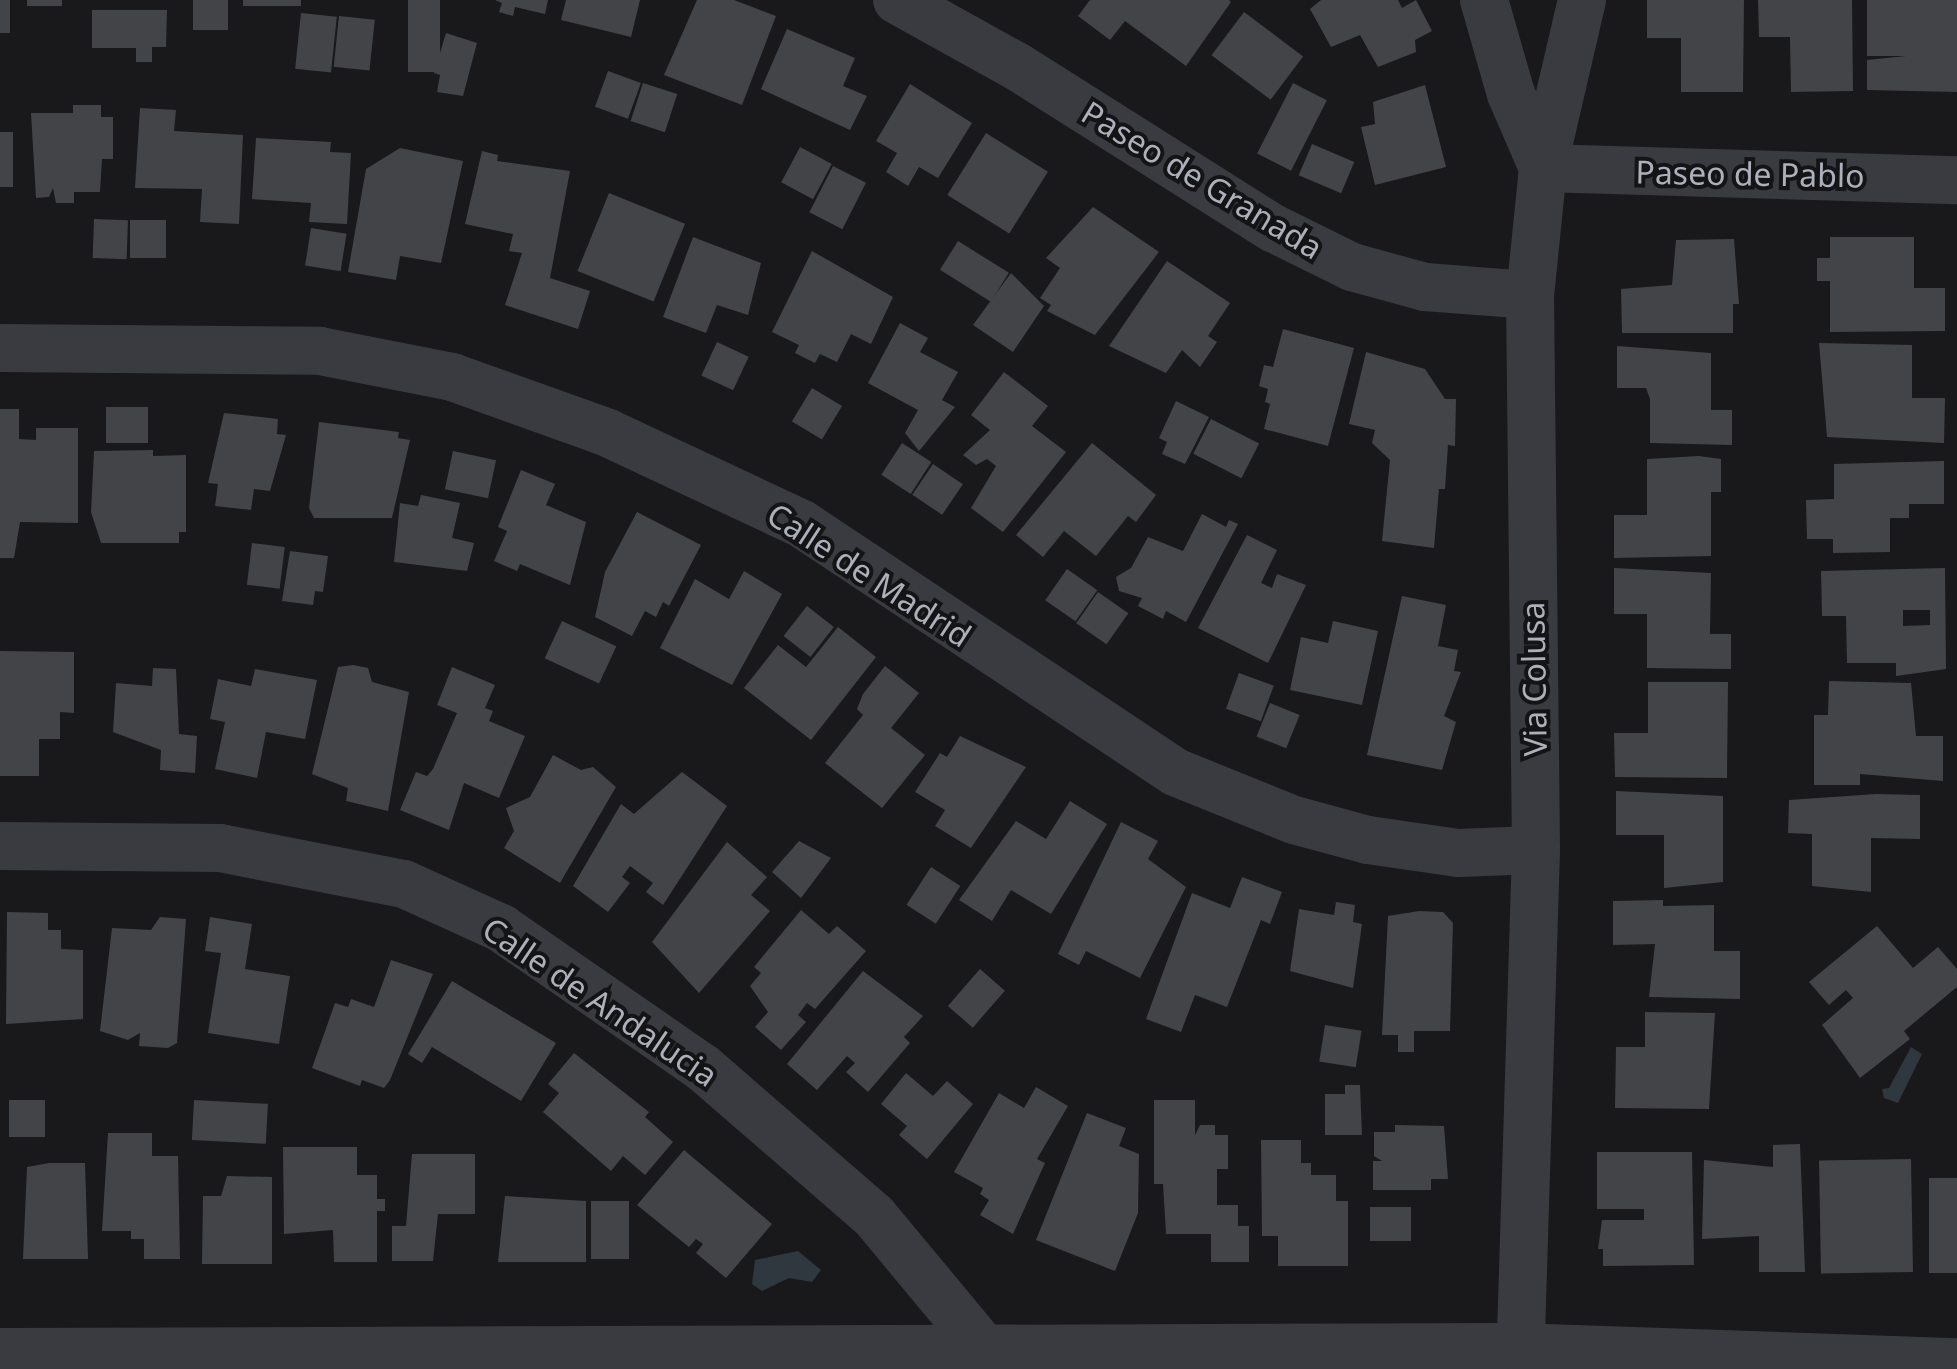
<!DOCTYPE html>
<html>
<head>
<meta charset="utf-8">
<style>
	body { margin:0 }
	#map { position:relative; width:1957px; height:1369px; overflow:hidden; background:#19191b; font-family:"Noto Sans",sans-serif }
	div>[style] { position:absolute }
	.water>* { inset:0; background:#2f373f }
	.building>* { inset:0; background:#434448; transform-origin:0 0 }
	.minor>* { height:48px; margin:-24px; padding:0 24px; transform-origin:24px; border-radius:24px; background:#3a3b40 }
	span { translate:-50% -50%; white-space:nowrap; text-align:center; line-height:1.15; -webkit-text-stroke:8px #141416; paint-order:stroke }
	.street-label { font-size:32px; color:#acb0ba }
</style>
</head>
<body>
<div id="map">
	<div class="water">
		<div style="clip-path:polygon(1911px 1047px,1922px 1054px,1898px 1103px,1884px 1098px,1882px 1089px,1889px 1088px)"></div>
		<div style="clip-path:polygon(798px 1251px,821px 1270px,812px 1282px,789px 1278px,762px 1291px,752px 1284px,755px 1260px)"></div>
	</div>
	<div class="building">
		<div style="left:0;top:0;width:10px;height:33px"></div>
		<div style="left:27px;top:0;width:35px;height:6px"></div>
		<div style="left:193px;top:0;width:35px;height:30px"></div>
		<div style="left:243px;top:0;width:58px;height:6px"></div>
		<div style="left:408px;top:0;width:32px;height:72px"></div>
		<div style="clip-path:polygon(495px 0,548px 0,545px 14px,515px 7px,513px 16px,499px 12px,502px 3px)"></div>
		<div style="clip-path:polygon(566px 0,640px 0,631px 37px,561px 20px)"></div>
		<div style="clip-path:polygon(697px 0,734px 0,776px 16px,742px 105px,664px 75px)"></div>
		<div style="clip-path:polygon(1090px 0,1229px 0,1231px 2px,1186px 66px,1125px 21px,1110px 40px,1078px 16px)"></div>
		<div style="clip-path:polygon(1321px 0,1398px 0,1402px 8px,1416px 0,1432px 31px,1415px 40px,1416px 52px,1378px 67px,1360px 35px,1331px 47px,1310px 9px)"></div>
		<div style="clip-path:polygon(1647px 0,1744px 0,1743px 92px,1681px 92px,1681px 38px,1647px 38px)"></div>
		<div style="clip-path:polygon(1758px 0,1852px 0,1853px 91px,1791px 92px,1790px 37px,1759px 37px)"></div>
		<div style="clip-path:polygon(1867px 0,1957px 0,1957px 92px,1867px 90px,1867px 60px,1906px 56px,1867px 56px)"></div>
		<div style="clip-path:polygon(92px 10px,167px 10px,166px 47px,152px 47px,152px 62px,136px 62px,136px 48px,92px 48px)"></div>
		<div style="left:1244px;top:12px;width:74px;height:54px;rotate:37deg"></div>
		<div style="left:301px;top:13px;width:36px;height:56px;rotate:6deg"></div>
		<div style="left:339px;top:16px;width:36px;height:51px;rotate:6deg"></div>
		<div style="clip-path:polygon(787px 29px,855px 58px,843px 86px,867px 96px,850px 130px,761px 89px)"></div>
		<div style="clip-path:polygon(446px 33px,477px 43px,463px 96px,437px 92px,440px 75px,434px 73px)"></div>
		<div style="left:608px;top:71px;width:35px;height:38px;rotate:20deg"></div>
		<div style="left:643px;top:83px;width:36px;height:40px;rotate:18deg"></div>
		<div style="left:1293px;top:83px;width:38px;height:79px;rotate:27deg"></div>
		<div style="clip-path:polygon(910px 84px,972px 123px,938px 178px,919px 167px,908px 186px,886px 172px,897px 153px,876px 141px)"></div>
		<div style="clip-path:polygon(1425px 85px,1446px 167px,1375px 185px,1361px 127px,1375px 124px,1373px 102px)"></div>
		<div style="clip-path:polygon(73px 105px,101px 105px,101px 117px,113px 117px,113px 159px,102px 159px,100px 192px,74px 192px,74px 203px,56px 203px,53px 188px,49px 197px,36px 198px,31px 113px,73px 113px)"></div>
		<div style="clip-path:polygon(140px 108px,176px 110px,174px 131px,243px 135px,239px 224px,200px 222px,202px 189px,135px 188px)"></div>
		<div style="left:0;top:132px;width:13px;height:55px"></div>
		<div style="left:986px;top:133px;width:73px;height:73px;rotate:32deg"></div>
		<div style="clip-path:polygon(256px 138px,331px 142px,330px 152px,351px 153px,347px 224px,309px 222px,311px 203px,252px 199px)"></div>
		<div style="left:1312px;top:144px;width:46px;height:34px;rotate:23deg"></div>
		<div style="left:800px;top:147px;width:36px;height:40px;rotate:28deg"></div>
		<div style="clip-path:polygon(400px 148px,463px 161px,441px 263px,400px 256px,396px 280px,348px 272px,366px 169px)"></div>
		<div style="clip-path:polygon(482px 151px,498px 155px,497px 161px,570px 171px,550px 278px,590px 291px,578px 329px,505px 305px,522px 253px,509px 251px,513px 234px,465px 224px)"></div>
		<div style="left:833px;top:166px;width:37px;height:52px;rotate:27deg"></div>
		<div style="left:609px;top:193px;width:82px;height:84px;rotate:22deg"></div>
		<div style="clip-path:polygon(1093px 207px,1159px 252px,1095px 335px,1047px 311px,1051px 305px,1040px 298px,1060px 268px,1046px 258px)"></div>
		<div style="left:94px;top:219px;width:34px;height:39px;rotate:2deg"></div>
		<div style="left:130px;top:220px;width:36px;height:38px"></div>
		<div style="left:311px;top:228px;width:36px;height:38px;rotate:9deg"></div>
		<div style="clip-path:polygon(693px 237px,761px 263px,748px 315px,717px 305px,706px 333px,663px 317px)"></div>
		<div style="clip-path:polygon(1830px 237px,1914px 237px,1914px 288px,1945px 288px,1945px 331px,1830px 332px,1830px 281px,1817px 281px,1817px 258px,1830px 258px)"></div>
		<div style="clip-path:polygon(1734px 239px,1739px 304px,1733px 304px,1733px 333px,1622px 333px,1621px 289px,1672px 285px,1676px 240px)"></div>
		<div style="left:958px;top:241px;width:60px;height:34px;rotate:32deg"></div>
		<div style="clip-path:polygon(812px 251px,893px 297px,871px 344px,851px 334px,837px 362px,820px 354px,815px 363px,795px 353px,799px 345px,772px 332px)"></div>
		<div style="clip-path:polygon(1167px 261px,1230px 303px,1208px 336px,1217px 342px,1200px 367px,1182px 350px,1166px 373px,1109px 346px)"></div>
		<div style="clip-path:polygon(1011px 273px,1044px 306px,1013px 352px,973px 325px)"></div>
		<div style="clip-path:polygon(900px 323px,928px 338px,920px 352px,958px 372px,942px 400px,955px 407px,919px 451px,905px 433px,918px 410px,868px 383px)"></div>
		<div style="clip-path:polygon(1283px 329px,1354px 348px,1328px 446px,1264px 429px,1270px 404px,1265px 402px,1268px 389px,1259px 386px,1264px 365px,1273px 367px)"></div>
		<div style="left:717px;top:342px;width:35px;height:37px;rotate:25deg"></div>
		<div style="clip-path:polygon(1819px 343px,1912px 345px,1912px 398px,1945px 398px,1944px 443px,1827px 437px)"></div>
		<div style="clip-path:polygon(1617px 346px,1711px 353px,1711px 410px,1732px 410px,1732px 445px,1650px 443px,1650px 399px,1646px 388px,1617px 388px)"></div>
		<div style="clip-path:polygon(1366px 352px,1425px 369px,1445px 399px,1456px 399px,1455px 446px,1448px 445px,1445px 489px,1439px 489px,1434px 548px,1382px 541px,1390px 460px,1372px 443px,1375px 430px,1349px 424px)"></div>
		<div style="clip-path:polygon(1004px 372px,1048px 406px,1032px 426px,1066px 452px,1003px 532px,971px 508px,996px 466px,987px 459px,976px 465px,963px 455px,990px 430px,971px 415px)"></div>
		<div style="left:812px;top:388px;width:35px;height:39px;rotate:31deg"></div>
		<div style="clip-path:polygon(1176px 401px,1209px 417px,1185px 464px,1162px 454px,1167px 442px,1159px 438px)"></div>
		<div style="left:106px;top:407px;width:42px;height:36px"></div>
		<div style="clip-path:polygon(0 409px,19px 409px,19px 439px,36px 440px,36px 428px,78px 428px,78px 523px,20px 522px,14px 558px,0 558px)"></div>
		<div style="clip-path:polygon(224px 413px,278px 419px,277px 434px,286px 435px,270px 491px,254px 489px,251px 510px,215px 506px,218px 484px,208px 483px)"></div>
		<div style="left:1211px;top:419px;width:54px;height:39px;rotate:27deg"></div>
		<div style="clip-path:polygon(319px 422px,399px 432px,398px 438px,410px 440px,392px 518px,314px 518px,309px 508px)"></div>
		<div style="left:902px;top:443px;width:35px;height:38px;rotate:33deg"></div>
		<div style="clip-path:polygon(1092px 443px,1156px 495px,1136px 522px,1128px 516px,1096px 556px,1064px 531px,1043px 557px,1016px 535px)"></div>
		<div style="clip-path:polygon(153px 450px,153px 456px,186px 455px,186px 532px,179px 532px,179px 543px,101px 543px,91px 512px,94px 451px)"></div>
		<div style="left:453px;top:451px;width:44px;height:39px;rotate:12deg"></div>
		<div style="clip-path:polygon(1699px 456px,1721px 459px,1721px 492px,1711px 492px,1711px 556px,1614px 558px,1614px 515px,1647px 515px,1647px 459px)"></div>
		<div style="clip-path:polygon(1944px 461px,1944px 504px,1909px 504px,1909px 518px,1890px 518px,1890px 552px,1833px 553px,1833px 539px,1807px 539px,1806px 500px,1834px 499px,1834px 464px)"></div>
		<div style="left:933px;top:464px;width:36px;height:37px;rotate:34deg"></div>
		<div style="clip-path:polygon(521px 470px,555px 484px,546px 505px,586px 522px,570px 585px,520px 564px,517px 571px,494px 561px,507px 531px,498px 527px)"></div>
		<div style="clip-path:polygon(421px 495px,460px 503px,452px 538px,474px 543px,467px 571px,394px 562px,400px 503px,418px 506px)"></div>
		<div style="clip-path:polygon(637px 512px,701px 545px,669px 606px,663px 602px,656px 617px,645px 611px,632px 636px,595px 617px,605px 572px)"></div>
		<div style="clip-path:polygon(1202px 514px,1226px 527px,1229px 520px,1238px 524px,1186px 622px,1166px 611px,1163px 619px,1138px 606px,1142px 598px,1119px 591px,1116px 577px,1131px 568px,1148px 537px,1183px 551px)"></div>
		<div style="clip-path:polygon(1247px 535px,1277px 550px,1261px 583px,1272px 588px,1277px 574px,1306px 585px,1268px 663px,1198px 628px)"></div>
		<div style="left:252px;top:543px;width:33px;height:42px;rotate:7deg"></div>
		<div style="clip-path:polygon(290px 551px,328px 556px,323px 592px,315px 591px,313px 605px,282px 601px)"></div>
		<div style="clip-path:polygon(1614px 568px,1711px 573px,1710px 634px,1731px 634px,1731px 669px,1647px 668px,1647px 614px,1614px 614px)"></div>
		<div style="clip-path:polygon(evenodd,1945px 568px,1946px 669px,1896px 676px,1896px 663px,1847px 663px,1846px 616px,1822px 616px,1821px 571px,1945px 568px,1903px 610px,1930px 610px,1930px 625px,1903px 626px,1903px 610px)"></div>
		<div style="left:1067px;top:569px;width:37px;height:38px;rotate:35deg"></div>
		<div style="clip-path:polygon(744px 571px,782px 594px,732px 685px,660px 648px,695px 579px,729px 599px)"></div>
		<div style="left:1098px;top:592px;width:37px;height:38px;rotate:35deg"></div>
		<div style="clip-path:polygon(1402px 596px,1446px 605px,1438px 646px,1458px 650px,1454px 671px,1461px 672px,1444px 716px,1456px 722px,1442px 770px,1367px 755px)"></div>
		<div style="left:807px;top:606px;width:34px;height:38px;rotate:38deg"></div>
		<div style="left:562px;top:621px;width:60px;height:41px;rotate:25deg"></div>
		<div style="clip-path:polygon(1333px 621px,1378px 631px,1362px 705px,1290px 690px,1301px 637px,1328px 643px)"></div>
		<div style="clip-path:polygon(838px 627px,876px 657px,811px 740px,744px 688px,778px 645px,806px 667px)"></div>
		<div style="clip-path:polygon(0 651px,74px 652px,74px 713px,60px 712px,60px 739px,39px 739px,39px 776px,0 776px)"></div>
		<div style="clip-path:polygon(353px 665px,368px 668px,372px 682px,409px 692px,388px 811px,346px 801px,348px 788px,312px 774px,338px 667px)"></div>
		<div style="clip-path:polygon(885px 666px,919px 693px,891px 728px,925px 755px,882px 808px,825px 763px,863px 715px,857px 709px,863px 694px)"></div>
		<div style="clip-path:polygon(452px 667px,495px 685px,485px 708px,493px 711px,489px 721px,525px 736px,499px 798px,464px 783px,449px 830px,400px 810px,416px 772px,427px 776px,433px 769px,457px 713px,437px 705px)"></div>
		<div style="clip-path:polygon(153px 668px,176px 669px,179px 734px,197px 736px,195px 773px,160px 770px,161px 750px,113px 732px,116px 683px,152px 686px)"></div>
		<div style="clip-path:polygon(255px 669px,317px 680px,305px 739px,266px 732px,257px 778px,215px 769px,225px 722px,210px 719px,218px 679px,251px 686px)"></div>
		<div style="left:1239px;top:673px;width:37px;height:38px;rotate:20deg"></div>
		<div style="clip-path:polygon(1829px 681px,1911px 683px,1916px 736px,1943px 736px,1943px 781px,1860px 774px,1860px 785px,1814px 785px,1814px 715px,1828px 715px)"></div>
		<div style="clip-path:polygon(1648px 682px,1728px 682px,1727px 778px,1615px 777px,1614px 733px,1648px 733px)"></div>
		<div style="left:1270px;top:703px;width:32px;height:36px;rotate:22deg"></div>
		<div style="clip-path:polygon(960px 736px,1026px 767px,971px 848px,935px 826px,945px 810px,915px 792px,940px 753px,947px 757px)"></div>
		<div style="clip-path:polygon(553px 755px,581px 770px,593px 767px,616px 787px,560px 883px,504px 848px,514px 831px,506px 808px,530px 797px)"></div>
		<div style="clip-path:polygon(682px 772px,727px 806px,663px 905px,646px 892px,653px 883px,630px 866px,622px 877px,630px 883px,608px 912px,573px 886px,621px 804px,634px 814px)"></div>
		<div style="clip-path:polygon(1616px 791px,1723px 796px,1723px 882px,1664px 888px,1664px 835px,1616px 835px)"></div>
		<div style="clip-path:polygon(1876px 794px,1920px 795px,1920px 839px,1871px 838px,1871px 892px,1812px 886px,1812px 834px,1788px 833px,1789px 800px)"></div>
		<div style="clip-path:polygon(1070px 801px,1107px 824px,1051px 914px,1011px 890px,992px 921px,959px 900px,1016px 821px,1046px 839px)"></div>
		<div style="clip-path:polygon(1121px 822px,1158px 841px,1148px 859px,1186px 887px,1140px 978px,1086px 951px,1079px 965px,1058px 954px)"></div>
		<div style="clip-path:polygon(799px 841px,831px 858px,801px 898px,772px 872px)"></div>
		<div style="clip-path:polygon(727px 842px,767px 877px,751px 895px,770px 911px,699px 993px,652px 942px)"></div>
		<div style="left:931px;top:867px;width:35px;height:45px;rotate:33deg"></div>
		<div style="clip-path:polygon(1242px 877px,1282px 892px,1270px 924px,1261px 920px,1227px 1007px,1195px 995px,1181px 1032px,1146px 1019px,1192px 893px,1230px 908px)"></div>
		<div style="clip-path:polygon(1663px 900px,1663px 906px,1714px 905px,1714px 951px,1740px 951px,1740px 999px,1649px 997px,1655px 944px,1613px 945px,1613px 901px)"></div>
		<div style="clip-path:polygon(1336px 902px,1355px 905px,1353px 922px,1362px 924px,1353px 988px,1290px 971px,1299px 909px,1334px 915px)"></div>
		<div style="clip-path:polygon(801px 910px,829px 934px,837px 926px,866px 951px,815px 1009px,807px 1003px,798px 1015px,806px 1022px,781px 1050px,755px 1027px,768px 1012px,750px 986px,761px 973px,754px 967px)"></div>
		<div style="clip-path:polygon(1419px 911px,1443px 912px,1453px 923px,1450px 1031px,1414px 1031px,1414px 1052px,1398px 1052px,1398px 1035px,1382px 1035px,1388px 916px)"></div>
		<div style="clip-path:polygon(7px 912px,48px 913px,48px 930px,61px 930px,61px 949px,83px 950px,83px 1019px,6px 1024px)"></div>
		<div style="clip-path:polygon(160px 917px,186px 919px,177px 1043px,168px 1048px,139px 1046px,140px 1033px,128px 1040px,100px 1031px,112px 928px,151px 930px)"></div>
		<div style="clip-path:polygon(210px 917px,252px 924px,245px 969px,290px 976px,279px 1044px,208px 1033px,221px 953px,205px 951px)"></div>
		<div style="clip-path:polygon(1877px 926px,1913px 968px,1938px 947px,1957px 969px,1957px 987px,1904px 1031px,1910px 1039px,1860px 1078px,1822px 1025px,1853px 998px,1846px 990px,1829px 1005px,1809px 982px)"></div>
		<div style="clip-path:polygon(391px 960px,433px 974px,390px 1080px,384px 1088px,362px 1080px,360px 1086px,312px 1068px,335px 1003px,348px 1007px,351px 999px,374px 1007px)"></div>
		<div style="left:980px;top:969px;width:33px;height:49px;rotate:41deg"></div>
		<div style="clip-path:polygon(863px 971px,923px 1016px,904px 1037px,910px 1043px,868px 1092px,846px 1072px,855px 1063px,847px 1056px,817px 1090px,787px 1064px)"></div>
		<div style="clip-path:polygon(452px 981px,556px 1043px,521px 1101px,432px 1047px,422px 1063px,408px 1054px)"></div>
		<div style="clip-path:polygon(1645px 1012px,1715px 1013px,1709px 1109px,1615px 1108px,1616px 1047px,1645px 1047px)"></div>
		<div style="left:1325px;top:1025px;width:37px;height:37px;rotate:9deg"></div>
		<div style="clip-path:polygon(574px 1053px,649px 1112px,645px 1117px,673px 1142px,645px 1175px,623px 1156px,611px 1171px,543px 1112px,559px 1093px,548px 1084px)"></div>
		<div style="clip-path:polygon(906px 1073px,933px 1096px,947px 1081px,973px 1104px,927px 1159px,899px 1135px,907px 1126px,881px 1104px)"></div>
		<div style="clip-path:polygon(1345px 1085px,1360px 1085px,1362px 1135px,1325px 1135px,1325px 1094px,1345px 1094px)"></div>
		<div style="clip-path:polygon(1036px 1087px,1068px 1106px,1037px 1159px,1045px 1163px,1013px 1234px,980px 1215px,989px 1200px,980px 1194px,983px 1188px,954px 1172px,999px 1093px,1024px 1108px)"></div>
		<div style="left:9px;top:1100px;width:36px;height:37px"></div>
		<div style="left:194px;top:1100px;width:74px;height:40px;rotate:3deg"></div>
		<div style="clip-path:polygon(1154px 1100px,1195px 1100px,1195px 1135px,1200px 1125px,1215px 1125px,1215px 1135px,1228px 1135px,1228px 1169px,1217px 1169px,1217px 1205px,1238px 1205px,1238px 1226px,1249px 1226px,1249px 1262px,1211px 1262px,1211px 1234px,1166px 1234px,1163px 1184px,1154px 1184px)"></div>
		<div style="clip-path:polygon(1087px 1113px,1126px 1128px,1119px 1146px,1139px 1154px,1138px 1213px,1115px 1271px,1036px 1240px)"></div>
		<div style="clip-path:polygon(1395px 1125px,1444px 1126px,1448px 1179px,1431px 1179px,1431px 1190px,1373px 1190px,1373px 1161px,1382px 1161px,1374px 1156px,1374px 1132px,1395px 1132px)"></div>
		<div style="clip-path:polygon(108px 1133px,152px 1133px,152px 1156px,178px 1156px,180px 1259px,144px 1259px,144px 1239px,131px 1239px,131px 1231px,102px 1231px)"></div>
		<div style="clip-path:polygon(1261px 1140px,1301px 1140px,1301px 1163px,1311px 1163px,1311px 1175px,1336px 1175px,1336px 1201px,1348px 1201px,1348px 1266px,1278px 1266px,1278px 1236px,1262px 1236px)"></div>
		<div style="clip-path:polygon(1800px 1144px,1805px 1272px,1759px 1272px,1759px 1236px,1702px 1239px,1704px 1160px,1773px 1167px,1773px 1145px)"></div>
		<div style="clip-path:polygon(283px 1147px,357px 1147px,357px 1175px,377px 1175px,377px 1199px,385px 1199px,385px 1211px,377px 1211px,377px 1262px,334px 1262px,333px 1230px,284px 1234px)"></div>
		<div style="clip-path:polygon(684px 1150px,772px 1224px,726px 1278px,696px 1253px,703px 1244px,696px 1239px,689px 1247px,637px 1205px)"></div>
		<div style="clip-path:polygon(1597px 1152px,1692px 1152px,1694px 1265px,1603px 1266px,1603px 1249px,1598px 1249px,1602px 1220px,1644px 1220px,1644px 1209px,1597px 1209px)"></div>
		<div style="clip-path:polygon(412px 1154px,475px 1154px,475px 1214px,438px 1214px,433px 1261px,392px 1261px,392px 1226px,406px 1226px)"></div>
		<div style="left:1911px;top:1159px;width:113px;height:92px;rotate:89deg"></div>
		<div style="clip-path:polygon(49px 1163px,85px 1163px,88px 1259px,23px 1259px,27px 1167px)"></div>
		<div style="clip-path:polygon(227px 1176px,272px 1177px,272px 1264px,202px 1264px,203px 1196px,221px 1196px)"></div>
		<div style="left:1957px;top:1178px;width:95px;height:28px;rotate:90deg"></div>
		<div style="clip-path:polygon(505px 1196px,586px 1201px,586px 1262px,498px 1262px)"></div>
		<div style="left:591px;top:1201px;width:38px;height:58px"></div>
		<div style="left:1370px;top:1207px;width:41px;height:34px"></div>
	</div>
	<div class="minor">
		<div style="left:897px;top:0;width:138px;rotate:29deg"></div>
		<div style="left:1018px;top:67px;width:302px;rotate:32.3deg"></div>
		<div style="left:1273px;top:228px;width:88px;rotate:26.3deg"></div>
		<div style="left:1352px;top:267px;width:76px;rotate:15.3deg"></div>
		<div style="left:1425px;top:287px;width:105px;rotate:4.4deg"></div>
		<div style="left:1484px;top:0;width:98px;rotate:74deg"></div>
		<div style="left:1511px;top:94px;width:81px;rotate:66.6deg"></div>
		<div style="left:1543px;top:168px;width:128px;rotate:95.8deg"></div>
		<div style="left:1530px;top:295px;width:555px;rotate:89.38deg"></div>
		<div style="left:1536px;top:850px;width:519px;rotate:91.77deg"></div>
		<div style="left:1582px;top:0;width:172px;rotate:103.1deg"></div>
		<div style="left:1543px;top:168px;width:414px;rotate:1.7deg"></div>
		<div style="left:0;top:348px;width:320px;rotate:0.5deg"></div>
		<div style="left:320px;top:351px;width:135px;rotate:11.1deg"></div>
		<div style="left:452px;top:377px;width:166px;rotate:19.7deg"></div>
		<div style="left:608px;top:433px;width:214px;rotate:25.1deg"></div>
		<div style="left:802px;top:524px;width:448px;rotate:33.6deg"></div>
		<div style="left:1175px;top:772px;width:128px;rotate:22deg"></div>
		<div style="left:1294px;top:820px;width:77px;rotate:15.1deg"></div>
		<div style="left:1368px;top:840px;width:91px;rotate:8.2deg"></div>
		<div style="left:1458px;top:853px;width:78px;rotate:-2.2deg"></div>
		<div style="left:0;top:846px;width:220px;rotate:0.5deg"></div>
		<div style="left:220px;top:848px;width:187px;rotate:11.1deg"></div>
		<div style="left:404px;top:884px;width:107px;rotate:24.4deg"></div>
		<div style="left:501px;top:928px;width:244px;rotate:34.7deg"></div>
		<div style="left:702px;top:1067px;width:228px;rotate:40.9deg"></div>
		<div style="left:874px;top:1216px;width:169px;rotate:50.3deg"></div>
		<div style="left:0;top:1352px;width:1519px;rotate:-0.19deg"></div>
		<div style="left:1519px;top:1347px;width:438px;rotate:2deg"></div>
	</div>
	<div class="street-label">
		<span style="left:1750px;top:174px;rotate:1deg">Paseo de Pablo</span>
		<span style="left:1202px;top:180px;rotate:31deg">Paseo de Granada</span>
		<span style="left:869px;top:575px;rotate:33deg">Calle de Madrid</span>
		<span style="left:1534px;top:679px;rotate:-91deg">Via Colusa</span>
		<span style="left:600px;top:1002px;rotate:34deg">Calle de Andalucia</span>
	</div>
</div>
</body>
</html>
